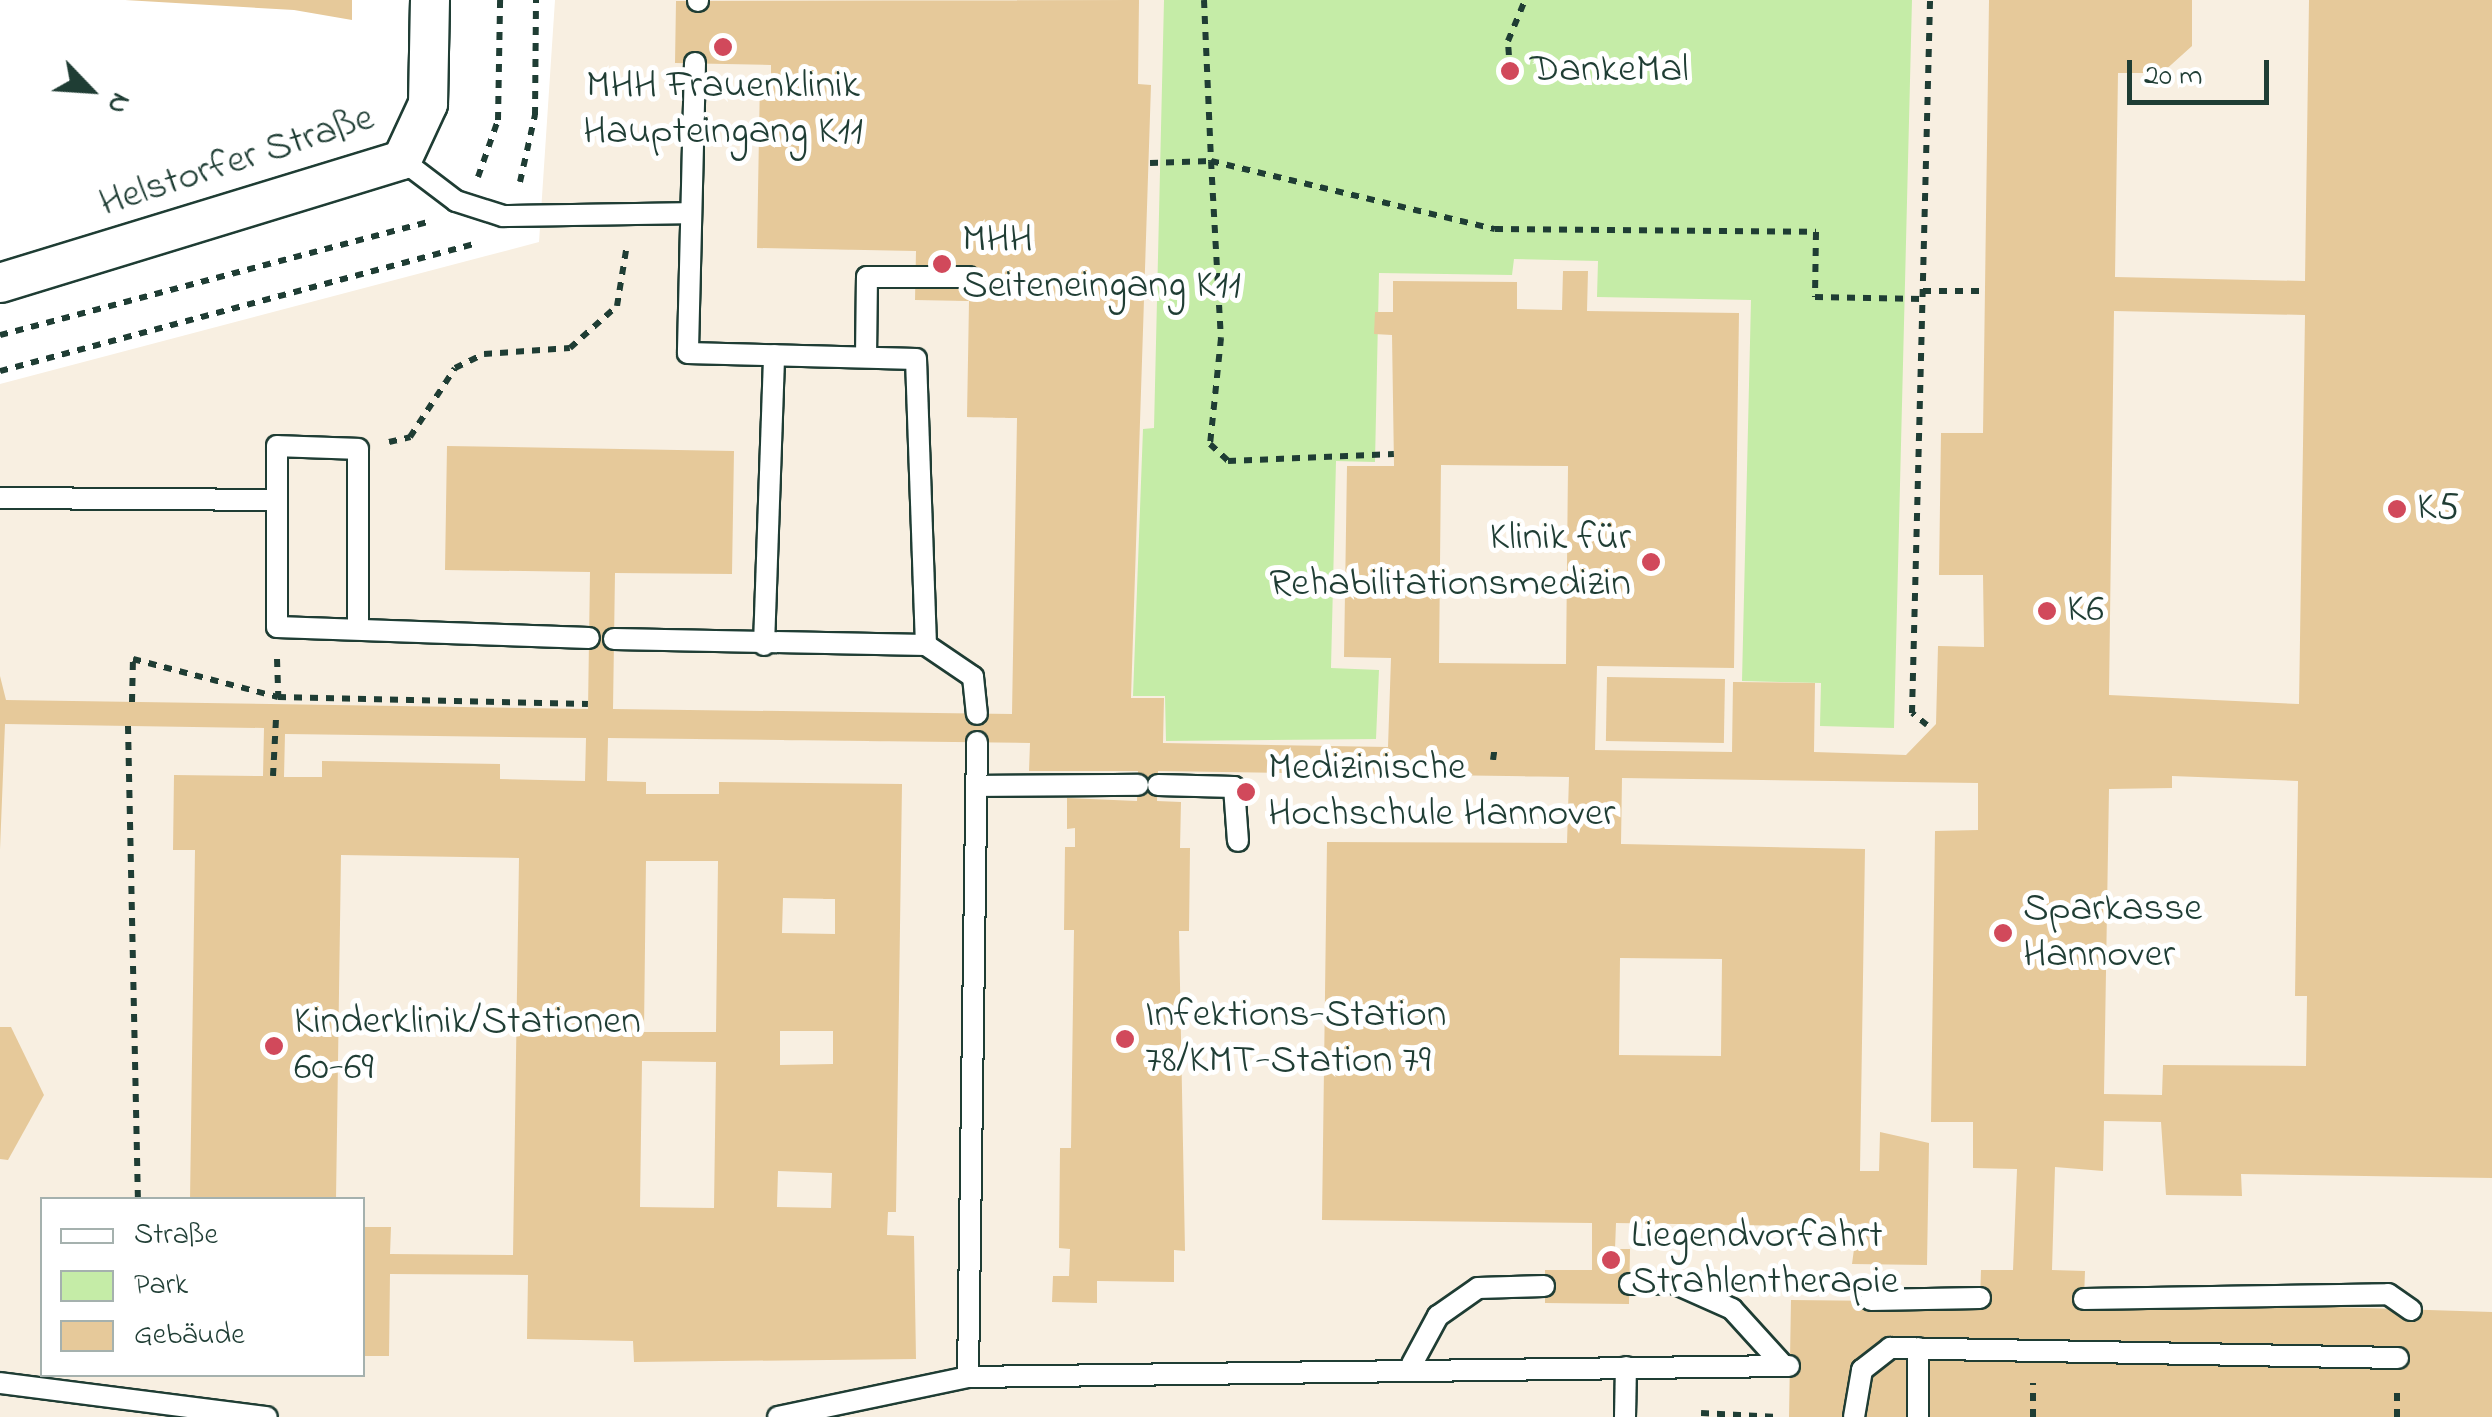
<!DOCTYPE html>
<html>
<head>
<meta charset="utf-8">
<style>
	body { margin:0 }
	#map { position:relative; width:2492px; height:1417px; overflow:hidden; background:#fff; font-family:"Indie Flower",sans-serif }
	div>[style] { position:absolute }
	.built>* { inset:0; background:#f8efe1 }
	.green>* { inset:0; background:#c5eca7 }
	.building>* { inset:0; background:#e6c99a; transform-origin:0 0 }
	.path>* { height:6px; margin-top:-3px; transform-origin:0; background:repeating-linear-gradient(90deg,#1f3d34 0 8px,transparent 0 16px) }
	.roads { filter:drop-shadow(2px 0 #1f3d34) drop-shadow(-2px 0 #1f3d34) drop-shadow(0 2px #1f3d34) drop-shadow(0 -2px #1f3d34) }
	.service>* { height:20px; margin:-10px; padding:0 10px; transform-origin:10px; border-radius:10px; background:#fff }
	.minor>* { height:38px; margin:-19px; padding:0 19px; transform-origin:19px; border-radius:19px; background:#fff }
	.dots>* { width:28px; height:28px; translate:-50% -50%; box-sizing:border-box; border:5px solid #fff; border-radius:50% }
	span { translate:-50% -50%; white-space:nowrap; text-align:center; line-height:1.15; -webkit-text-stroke:10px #fff; paint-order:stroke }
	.poi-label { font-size:40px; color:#1f3d34 }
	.left { translate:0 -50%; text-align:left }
	.right { translate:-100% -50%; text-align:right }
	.street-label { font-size:40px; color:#1f3d34 }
	.legend { position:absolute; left:40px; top:1197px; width:325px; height:180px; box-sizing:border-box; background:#fff; border:2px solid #a5b1ae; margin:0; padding:12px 18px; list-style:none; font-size:30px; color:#1f3d34 }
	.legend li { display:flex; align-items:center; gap:20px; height:50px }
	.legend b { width:50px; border:2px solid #a5b1ae }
	.north { position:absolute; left:40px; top:40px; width:100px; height:100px; -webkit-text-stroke:8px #fff; paint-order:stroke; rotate:115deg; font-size:28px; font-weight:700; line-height:40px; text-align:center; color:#1f3d34 }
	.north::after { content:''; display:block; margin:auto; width:35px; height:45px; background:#1f3d34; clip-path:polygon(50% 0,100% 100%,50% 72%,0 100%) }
	.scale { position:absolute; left:2127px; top:60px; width:142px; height:45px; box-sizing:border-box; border:5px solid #1f3d34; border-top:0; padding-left:12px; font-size:30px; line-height:35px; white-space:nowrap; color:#1f3d34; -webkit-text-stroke:8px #fff; paint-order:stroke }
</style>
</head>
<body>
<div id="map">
	<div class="built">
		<div style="clip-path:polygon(evenodd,555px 0,2492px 0,2492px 1417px,0 1417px,0 384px,539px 242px,555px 0,42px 1200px,362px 1200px,362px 1374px,42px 1374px,42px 1200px)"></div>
	</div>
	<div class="green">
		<div style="clip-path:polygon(1164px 0,1912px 0,1894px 728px,1820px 726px,1821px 683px,1742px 681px,1751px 300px,1597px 297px,1598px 261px,1514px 259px,1512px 275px,1379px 273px,1375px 462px,1336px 461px,1331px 668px,1379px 670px,1376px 739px,1166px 741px,1165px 696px,1133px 696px,1143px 429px,1154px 428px)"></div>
	</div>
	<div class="building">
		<div style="clip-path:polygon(125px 0,352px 0,352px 20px,294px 10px)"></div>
		<div style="clip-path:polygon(evenodd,1139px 0,1138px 84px,1151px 85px,1131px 698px,1164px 698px,1163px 743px,1388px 747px,1391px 658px,1344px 657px,1347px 466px,1394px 466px,1392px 335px,1374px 334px,1375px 312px,1393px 312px,1393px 281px,1517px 282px,1517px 309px,1562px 310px,1563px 271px,1588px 271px,1587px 311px,1739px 313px,1734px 668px,1597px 666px,1595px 750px,1732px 752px,1733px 682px,1815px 683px,1814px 752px,1906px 755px,1936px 724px,1938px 646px,1984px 647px,1983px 575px,1939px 575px,1941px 433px,1983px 433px,1989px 0,2192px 0,2192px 46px,2162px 73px,2118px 73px,2115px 277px,2305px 281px,2309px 0,2492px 0,2492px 1178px,2241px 1174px,2242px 1196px,2166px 1195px,2161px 1122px,2104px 1121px,2103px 1171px,2055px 1167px,2052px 1270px,2085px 1271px,2084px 1299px,2492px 1312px,2492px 1417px,1789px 1417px,1791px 1300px,1980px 1302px,1981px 1270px,2013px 1270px,2017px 1169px,1973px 1168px,1973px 1122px,1931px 1122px,1935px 831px,1978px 830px,1978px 783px,1622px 778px,1621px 844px,1865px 849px,1860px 1171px,1879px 1171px,1880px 1132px,1929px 1143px,1927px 1265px,1852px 1264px,1857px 1227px,1616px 1223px,1615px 1249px,1630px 1249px,1629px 1304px,1545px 1303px,1545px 1270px,1592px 1270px,1592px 1223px,1322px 1220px,1327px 842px,1567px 843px,1569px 777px,1158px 771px,1157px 801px,1181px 802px,1180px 848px,1190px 848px,1189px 931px,1179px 931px,1185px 1251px,1174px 1250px,1174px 1282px,1097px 1281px,1097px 1303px,1052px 1302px,1053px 1276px,1069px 1276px,1070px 1249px,1059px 1248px,1060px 1148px,1071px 1148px,1074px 930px,1064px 930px,1065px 847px,1075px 847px,1075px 828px,1067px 829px,1067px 798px,1137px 801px,1138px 771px,1029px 771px,1030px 743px,608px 738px,607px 781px,646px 782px,646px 794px,719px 794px,719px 782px,902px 784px,896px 1212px,888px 1212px,887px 1235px,914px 1236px,916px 1359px,634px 1362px,633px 1341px,527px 1339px,528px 1275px,390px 1274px,389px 1356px,362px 1356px,362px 1227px,391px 1227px,390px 1254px,513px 1255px,519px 858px,341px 855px,336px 1200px,190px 1200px,195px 850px,173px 850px,174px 775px,263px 776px,264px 728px,5px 724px,0 850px,0 676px,6px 700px,588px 709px,590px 572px,445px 570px,447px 446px,734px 451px,732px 574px,615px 573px,613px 709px,1012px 714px,1017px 418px,967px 417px,969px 301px,915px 300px,916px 251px,757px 248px,760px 78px,771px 78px,771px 65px,675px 63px,676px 1px,1139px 0,2114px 311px,2305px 315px,2299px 704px,2109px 695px,2114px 311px,1139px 0,1441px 465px,1568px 466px,1566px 664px,1439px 663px,1441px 465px,1139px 0,285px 734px,586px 738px,585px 781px,500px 779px,500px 764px,322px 761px,322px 777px,284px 777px,285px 734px,1139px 0,2172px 776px,2298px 781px,2295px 996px,2307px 996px,2306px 1066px,2163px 1065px,2162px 1095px,2104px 1094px,2109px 789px,2172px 788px,2172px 776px,1139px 0,646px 861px,718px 861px,716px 1032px,644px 1032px,646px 861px,1139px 0,783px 898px,835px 899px,835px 934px,782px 933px,783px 898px,1139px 0,1620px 958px,1722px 959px,1721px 1056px,1619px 1055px,1620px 958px,1139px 0,780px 1031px,833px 1031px,833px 1064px,780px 1065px,780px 1031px,1139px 0,642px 1061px,716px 1062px,714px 1208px,640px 1207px,642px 1061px,1139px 0,778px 1171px,832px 1173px,831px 1208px,777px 1207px,778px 1171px)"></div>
		<div style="left:1607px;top:677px;width:118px;height:64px;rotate:1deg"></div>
		<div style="clip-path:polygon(0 1027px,11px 1027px,44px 1095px,8px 1160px,0 1159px)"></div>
	</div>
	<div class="path">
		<div style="left:1204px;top:0;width:161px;rotate:87.5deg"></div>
		<div style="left:1211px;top:161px;width:292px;rotate:13.5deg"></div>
		<div style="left:1495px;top:229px;width:321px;rotate:0.5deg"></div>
		<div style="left:1816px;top:232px;width:65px;rotate:90.9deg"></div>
		<div style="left:1815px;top:297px;width:107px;rotate:1.1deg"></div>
		<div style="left:1510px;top:71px;width:30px;rotate:-94deg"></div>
		<div style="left:1508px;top:41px;width:44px;rotate:-67.5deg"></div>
		<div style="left:1150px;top:163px;width:61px;rotate:-1.9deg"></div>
		<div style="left:1211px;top:161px;width:177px;rotate:86.8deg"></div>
		<div style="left:1221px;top:338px;width:107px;rotate:95.9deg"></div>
		<div style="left:1210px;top:444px;width:25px;rotate:43deg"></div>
		<div style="left:1228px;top:461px;width:166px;rotate:-2.4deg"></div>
		<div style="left:478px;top:177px;width:60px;rotate:-70.7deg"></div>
		<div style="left:498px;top:120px;width:120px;rotate:-89deg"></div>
		<div style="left:520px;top:182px;width:69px;rotate:-77.4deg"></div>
		<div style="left:535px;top:115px;width:115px;rotate:-89.5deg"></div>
		<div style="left:1923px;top:291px;width:62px"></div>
		<div style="left:0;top:335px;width:444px;rotate:-14.8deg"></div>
		<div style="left:0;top:371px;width:492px;rotate:-15deg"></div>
		<div style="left:389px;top:442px;width:22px;rotate:-13deg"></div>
		<div style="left:410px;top:437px;width:82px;rotate:-56.9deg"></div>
		<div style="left:455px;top:368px;width:32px;rotate:-26deg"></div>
		<div style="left:484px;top:354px;width:86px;rotate:-4deg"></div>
		<div style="left:570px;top:348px;width:63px;rotate:-41.8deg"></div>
		<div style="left:617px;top:306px;width:63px;rotate:-80.8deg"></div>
		<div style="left:277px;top:659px;width:38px;rotate:88deg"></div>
		<div style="left:132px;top:702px;width:43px;rotate:-88.7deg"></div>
		<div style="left:133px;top:659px;width:150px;rotate:14.7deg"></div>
		<div style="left:278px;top:697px;width:310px;rotate:1.3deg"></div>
		<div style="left:1927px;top:725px;width:19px;rotate:-141deg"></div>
		<div style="left:1912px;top:713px;width:713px;rotate:-88.55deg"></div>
		<div style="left:128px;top:726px;width:474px;rotate:88.8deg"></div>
		<div style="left:1493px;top:760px;width:14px;rotate:-82deg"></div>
		<div style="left:273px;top:776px;width:58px;rotate:-87deg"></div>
		<div style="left:1701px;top:1413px;width:77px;rotate:3deg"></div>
		<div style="left:2033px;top:1417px;width:34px;rotate:-90deg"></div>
		<div style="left:2397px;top:1417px;width:25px;rotate:-90deg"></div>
	</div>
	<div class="roads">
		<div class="service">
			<div style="left:698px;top:1px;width:1px;rotate:-90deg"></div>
			<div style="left:695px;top:63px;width:290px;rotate:91.4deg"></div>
			<div style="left:688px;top:353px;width:228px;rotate:1.5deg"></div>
			<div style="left:916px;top:359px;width:286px;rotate:88deg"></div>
			<div style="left:402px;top:160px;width:68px;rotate:37.2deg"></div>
			<div style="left:456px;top:201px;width:49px;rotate:17.7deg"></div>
			<div style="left:503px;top:216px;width:186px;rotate:-0.9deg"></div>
			<div style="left:866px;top:357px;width:80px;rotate:-89.3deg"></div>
			<div style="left:867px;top:277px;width:102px"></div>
			<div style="left:0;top:498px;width:277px;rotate:0.4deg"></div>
			<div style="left:358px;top:629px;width:180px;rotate:-90deg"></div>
			<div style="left:358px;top:449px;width:81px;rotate:-177.9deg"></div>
			<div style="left:277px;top:446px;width:181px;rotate:90deg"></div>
			<div style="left:277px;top:627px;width:312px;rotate:2deg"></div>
			<div style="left:614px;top:639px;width:312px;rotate:1.1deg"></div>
			<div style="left:926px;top:645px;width:57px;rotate:34.2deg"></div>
			<div style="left:973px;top:677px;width:37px;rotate:84deg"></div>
			<div style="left:764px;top:645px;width:290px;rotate:-88deg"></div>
			<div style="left:1158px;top:785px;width:76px;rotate:1.5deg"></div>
			<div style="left:1234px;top:787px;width:54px;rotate:85.8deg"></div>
			<div style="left:977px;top:786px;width:161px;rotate:-0.4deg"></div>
			<div style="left:1630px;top:1284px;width:44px;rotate:-1.3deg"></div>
			<div style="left:1674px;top:1283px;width:64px;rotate:24.1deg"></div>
			<div style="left:1732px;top:1309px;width:76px;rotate:47.7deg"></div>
			<div style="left:2084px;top:1299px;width:304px;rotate:-0.9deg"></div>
			<div style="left:2388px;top:1294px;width:28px;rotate:35deg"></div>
			<div style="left:1871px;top:1300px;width:109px;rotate:-1.1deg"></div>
			<div style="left:1412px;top:1364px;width:55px;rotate:-61.6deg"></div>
			<div style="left:1438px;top:1316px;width:49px;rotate:-35deg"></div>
			<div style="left:1478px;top:1288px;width:66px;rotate:-1.7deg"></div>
			<div style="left:968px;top:1377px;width:635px;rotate:-89.19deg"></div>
			<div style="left:0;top:1383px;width:269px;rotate:7.3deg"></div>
			<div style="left:778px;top:1417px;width:194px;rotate:-11.9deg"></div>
			<div style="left:968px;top:1377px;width:821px;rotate:-0.77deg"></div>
			<div style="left:1625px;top:1417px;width:50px;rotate:-88.9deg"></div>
			<div style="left:1854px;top:1417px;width:48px;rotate:-80.3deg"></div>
			<div style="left:1862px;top:1370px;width:36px;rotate:-38deg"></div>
			<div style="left:1890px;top:1348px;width:508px;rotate:1.13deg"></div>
			<div style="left:1918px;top:1417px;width:69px;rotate:-90deg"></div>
		</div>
		<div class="minor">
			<div style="left:0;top:283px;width:420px;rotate:-17deg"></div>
			<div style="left:402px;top:160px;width:62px;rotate:-65.1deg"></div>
			<div style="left:428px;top:104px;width:104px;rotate:-88.9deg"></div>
		</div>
	</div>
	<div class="dots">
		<div style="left:723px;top:47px;background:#d1495b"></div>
		<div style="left:1510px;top:71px;background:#d1495b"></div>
		<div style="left:942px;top:264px;background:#d1495b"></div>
		<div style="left:2397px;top:509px;background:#d1495b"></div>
		<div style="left:1651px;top:562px;background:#d1495b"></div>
		<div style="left:2047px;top:611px;background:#d1495b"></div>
		<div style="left:1246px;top:792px;background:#d1495b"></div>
		<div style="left:2003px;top:933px;background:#d1495b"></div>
		<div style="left:1125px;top:1039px;background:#d1495b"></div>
		<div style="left:274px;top:1046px;background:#d1495b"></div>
		<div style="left:1611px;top:1260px;background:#d1495b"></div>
	</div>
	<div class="poi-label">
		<span class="left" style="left:1530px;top:71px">DankeMal</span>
		<span style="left:723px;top:110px">MHH Frauenklinik<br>Haupteingang K11</span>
		<span class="left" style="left:962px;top:264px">MHH<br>Seiteneingang K11</span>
		<span class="left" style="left:2417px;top:509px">K5</span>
		<span class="right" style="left:1631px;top:562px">Klinik für<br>Rehabilitationsmedizin</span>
		<span class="left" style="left:2067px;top:611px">K6</span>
		<span class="left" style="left:1268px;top:792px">Medizinische<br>Hochschule Hannover</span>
		<span class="left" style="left:2023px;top:933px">Sparkasse<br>Hannover</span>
		<span class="left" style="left:1145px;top:1039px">Infektions-Station<br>78/KMT-Station 79</span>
		<span class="left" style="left:294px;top:1046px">Kinderklinik/Stationen<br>60-69</span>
		<span class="left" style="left:1631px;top:1260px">Liegendvorfahrt<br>Strahlentherapie</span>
	</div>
	<div class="street-label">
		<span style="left:237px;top:162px;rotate:-18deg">Helstorfer Straße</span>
	</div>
	<ul class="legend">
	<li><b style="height:12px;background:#fff"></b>Straße</li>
	<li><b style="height:28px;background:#c5eca7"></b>Park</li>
	<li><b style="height:28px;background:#e6c99a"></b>Gebäude</li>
	</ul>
	<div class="north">N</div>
	<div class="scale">20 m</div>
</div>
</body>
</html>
